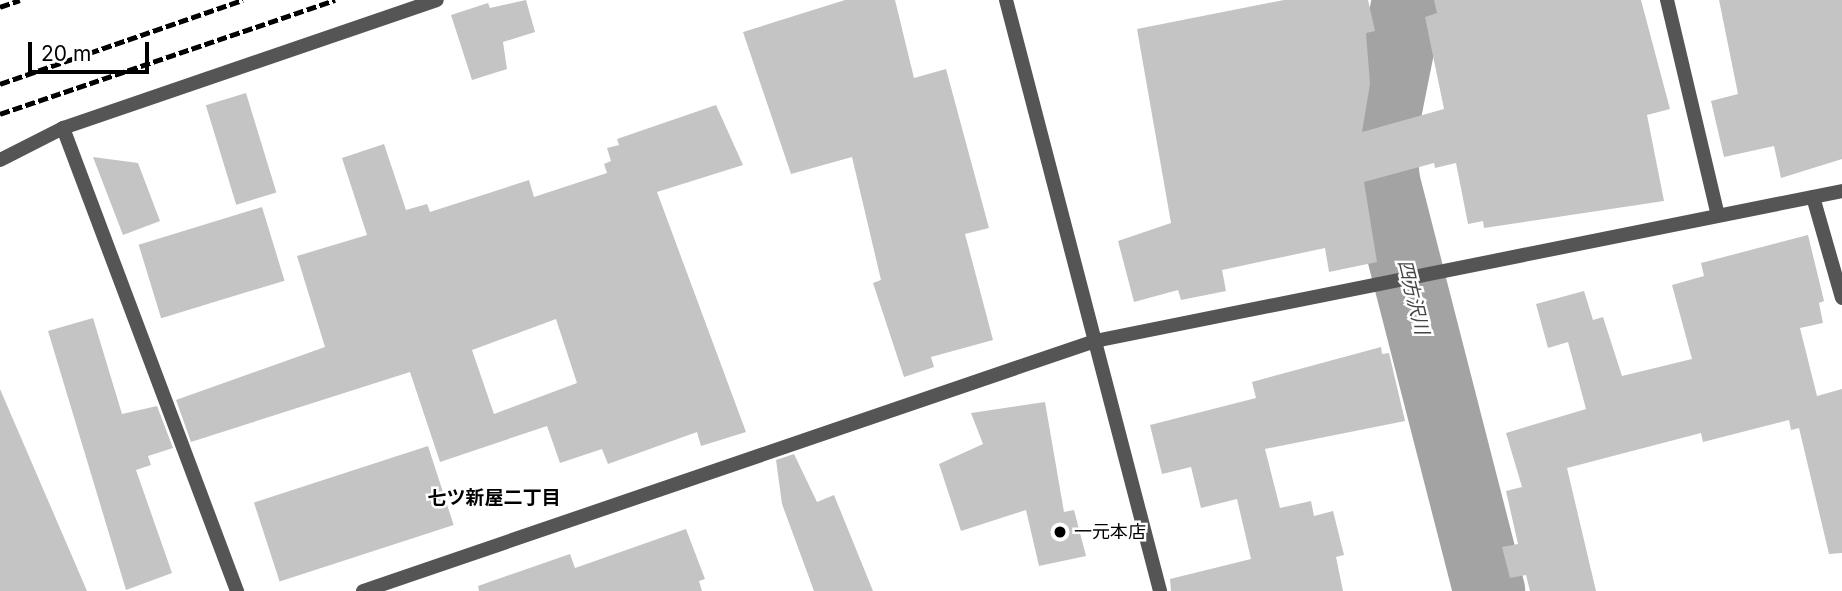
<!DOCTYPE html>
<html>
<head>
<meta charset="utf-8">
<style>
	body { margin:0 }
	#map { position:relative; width:1842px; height:591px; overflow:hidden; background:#fff; font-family:Inter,"Noto Sans JP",sans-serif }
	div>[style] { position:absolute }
	.river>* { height:72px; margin:-36px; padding:0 36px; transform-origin:36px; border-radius:36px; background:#a3a3a3 }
	.building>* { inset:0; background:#c4c4c4; transform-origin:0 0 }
	.minor>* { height:14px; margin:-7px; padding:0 7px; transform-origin:7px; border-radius:7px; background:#555 }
	.tertiary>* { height:14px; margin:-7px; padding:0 7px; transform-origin:7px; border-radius:7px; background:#555 }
	.rail>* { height:5px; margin-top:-2.5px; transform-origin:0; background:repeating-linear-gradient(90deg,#000 0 10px,transparent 0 13.5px) }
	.dots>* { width:19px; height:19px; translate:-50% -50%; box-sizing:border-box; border:4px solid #fff; border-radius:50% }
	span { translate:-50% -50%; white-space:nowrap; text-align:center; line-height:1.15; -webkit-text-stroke:5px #fff; paint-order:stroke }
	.poi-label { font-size:18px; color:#000 }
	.left { translate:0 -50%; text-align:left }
	.water-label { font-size:19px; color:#444; font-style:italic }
	.neighbourhood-label { font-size:19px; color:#000; font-weight:700 }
	.scale { position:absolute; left:28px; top:42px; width:121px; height:32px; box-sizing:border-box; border:4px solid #000; border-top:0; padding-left:9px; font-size:21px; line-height:24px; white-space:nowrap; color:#000; -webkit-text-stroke:5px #fff; paint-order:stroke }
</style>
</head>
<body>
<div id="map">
	<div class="river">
		<div style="left:1408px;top:0;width:143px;rotate:101.3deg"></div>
		<div style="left:1380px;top:140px;width:41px;rotate:84.4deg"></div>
		<div style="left:1384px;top:181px;width:423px;rotate:75.6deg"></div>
	</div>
	<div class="building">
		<div style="clip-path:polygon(526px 0,535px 32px,503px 42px,507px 69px,472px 80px,451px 15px,488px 3px,490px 8px)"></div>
		<div style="clip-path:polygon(845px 0,895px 0,914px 78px,946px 69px,989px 228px,965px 234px,993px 340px,931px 357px,934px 367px,904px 377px,873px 283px,881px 280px,852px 157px,791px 174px,743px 32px)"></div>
		<div style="clip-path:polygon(1284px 0,1368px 0,1375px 31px,1366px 33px,1370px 84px,1362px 132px,1444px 109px,1425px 17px,1437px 13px,1434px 0,1641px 0,1670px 109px,1647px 115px,1664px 201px,1484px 228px,1483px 221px,1468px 224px,1456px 163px,1435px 168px,1434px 163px,1364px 182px,1377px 262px,1329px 272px,1325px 248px,1222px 270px,1226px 291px,1181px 300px,1178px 290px,1134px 302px,1118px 241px,1171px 223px,1137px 29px)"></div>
		<div style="clip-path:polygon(1719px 0,1842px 0,1842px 159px,1781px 178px,1774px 146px,1724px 157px,1711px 101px,1738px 94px)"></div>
		<div style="left:246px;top:93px;width:104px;height:42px;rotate:73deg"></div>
		<div style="clip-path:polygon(evenodd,716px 105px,743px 165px,657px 192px,746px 432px,701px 446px,697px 432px,608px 464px,602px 449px,560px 463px,547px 426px,440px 462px,410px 372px,191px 442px,176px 400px,325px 347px,297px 256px,367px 235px,342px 158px,384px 144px,406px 210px,427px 204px,430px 212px,529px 180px,534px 197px,607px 173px,604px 164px,611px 161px,607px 148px,619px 145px,617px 139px,716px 105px,556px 319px,577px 383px,494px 414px,472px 350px,556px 319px)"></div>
		<div style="clip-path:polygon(93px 157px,138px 163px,160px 221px,123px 235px)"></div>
		<div style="left:262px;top:207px;width:77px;height:129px;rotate:73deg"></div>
		<div style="clip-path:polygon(1808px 235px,1824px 301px,1819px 303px,1823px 323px,1800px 328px,1817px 396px,1842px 389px,1842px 553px,1829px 554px,1799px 428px,1791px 430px,1789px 420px,1703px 442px,1701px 433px,1567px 468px,1596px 591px,1530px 591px,1526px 575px,1510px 578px,1502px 547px,1518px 544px,1506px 491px,1522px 487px,1506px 433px,1586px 409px,1568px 342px,1548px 348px,1536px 304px,1584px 291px,1593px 320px,1603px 317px,1622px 376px,1692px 359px,1672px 285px,1704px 276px,1701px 263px)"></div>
		<div style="clip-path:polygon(93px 318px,122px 414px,157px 406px,173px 448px,148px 456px,151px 465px,136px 470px,172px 573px,126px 590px,48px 331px)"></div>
		<div style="clip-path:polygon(1381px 347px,1382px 354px,1389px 353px,1405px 421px,1265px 449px,1280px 508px,1311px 501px,1314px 516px,1333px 511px,1344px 555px,1336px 557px,1343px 591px,1171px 591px,1170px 579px,1251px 559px,1237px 499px,1201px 508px,1191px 467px,1162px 474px,1150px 425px,1256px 398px,1252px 382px)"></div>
		<div style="clip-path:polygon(0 389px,87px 591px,0 591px)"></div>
		<div style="clip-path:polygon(1045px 402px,1064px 512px,1074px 510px,1086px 556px,1039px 566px,1026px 510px,961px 531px,939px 464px,983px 444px,971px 413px)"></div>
		<div style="left:428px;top:446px;width:83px;height:183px;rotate:72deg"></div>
		<div style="clip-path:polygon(794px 454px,817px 502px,834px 495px,873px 591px,814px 591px,782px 504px,776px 460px)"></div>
		<div style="clip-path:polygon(686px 529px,705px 579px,699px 581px,702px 591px,479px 591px,478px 586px,570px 554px,575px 568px)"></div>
	</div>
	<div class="minor">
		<div style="left:1667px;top:0;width:221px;rotate:76.7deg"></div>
		<div style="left:63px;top:128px;width:495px;rotate:69.4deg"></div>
		<div style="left:0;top:160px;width:71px;rotate:-26.9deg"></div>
		<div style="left:63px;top:128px;width:395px;rotate:-18.9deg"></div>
		<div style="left:1813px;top:197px;width:105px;rotate:74deg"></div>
		<div style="left:363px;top:591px;width:774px;rotate:-18.86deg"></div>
		<div style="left:1095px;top:341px;width:762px;rotate:-11.35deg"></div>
	</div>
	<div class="tertiary">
		<div style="left:1006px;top:0;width:611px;rotate:75.39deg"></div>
	</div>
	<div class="rail">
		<div style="left:0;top:7px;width:21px;rotate:-19deg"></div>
		<div style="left:0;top:84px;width:257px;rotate:-19.1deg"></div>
		<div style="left:0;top:114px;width:354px;rotate:-18.8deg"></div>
	</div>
	<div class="dots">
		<div style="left:1060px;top:532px;background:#000"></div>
	</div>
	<div class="poi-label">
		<span class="left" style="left:1074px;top:532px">一元本店</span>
	</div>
	<div class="water-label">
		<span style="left:1413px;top:297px;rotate:76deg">四方沢川</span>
	</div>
	<div class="neighbourhood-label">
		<span style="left:494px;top:498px">七ツ新屋二丁目</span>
	</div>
	<div class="scale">20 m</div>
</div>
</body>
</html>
